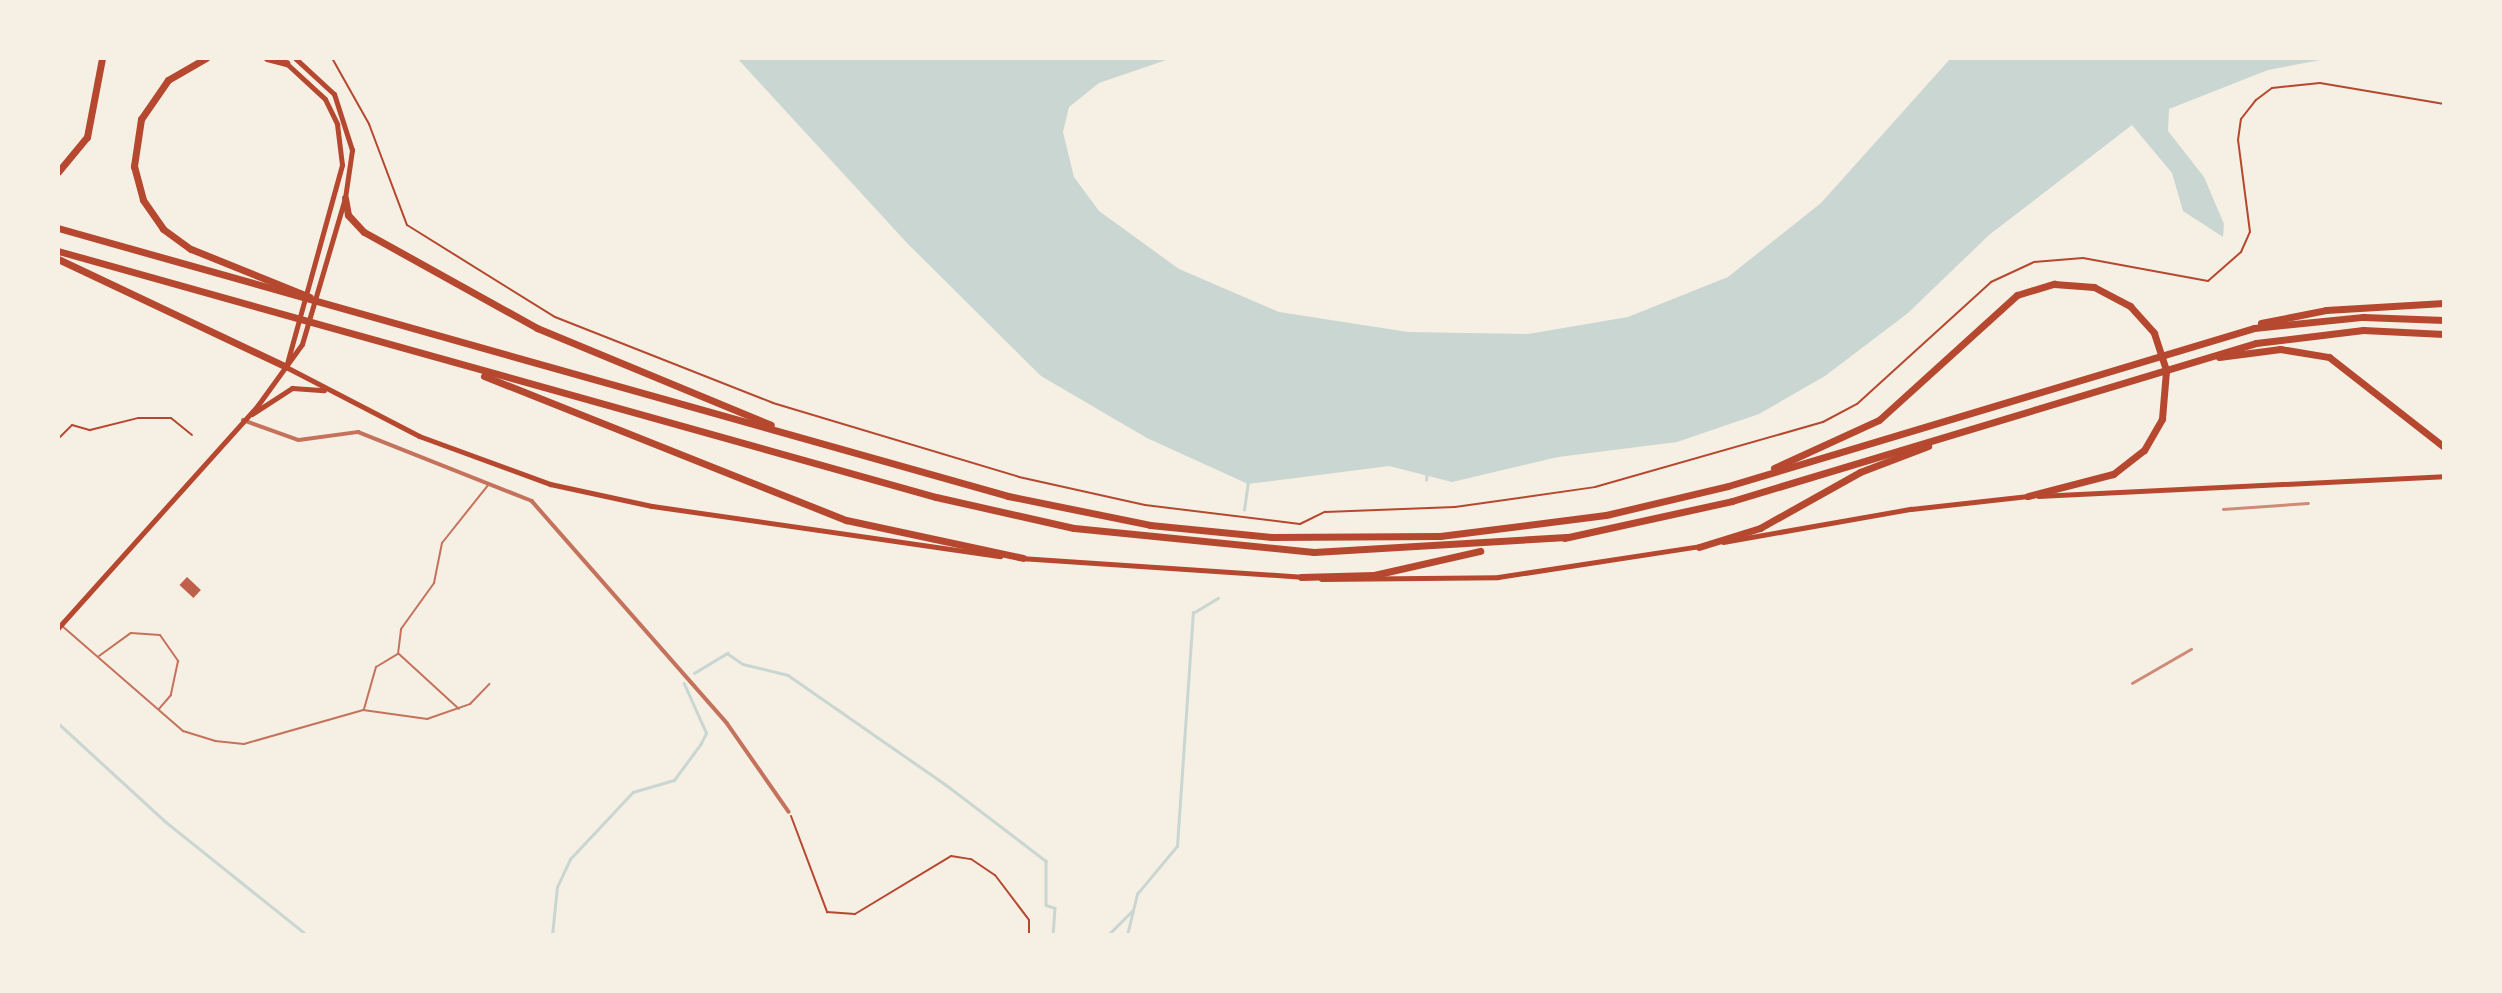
<!DOCTYPE html>
<html>
<head>
<meta charset="utf-8">
<style>
	body { margin:0 }
	#map { position:relative; width:2502px; height:993px; overflow:hidden; background:#f6efe4; font-family:"Noto Sans",sans-serif }
	div>[style] { position:absolute }
	.water>* { inset:0; background:#c9d6d2 }
	.stream>* { height:2.5px; margin:-1.25px; padding:0 1.25px; transform-origin:1.25px; border-radius:1.25px; background:#c9d6d2 }
	.building>* { inset:0; background:#bf614a; transform-origin:0 0 }
	.path>* { height:2px; margin:-1px; padding:0 1px; transform-origin:1px; border-radius:1px; background:#b5482f }
	.service>* { height:2px; margin:-1px; padding:0 1px; transform-origin:1px; border-radius:1px; background:#c5725c }
	.minor>* { height:3.5px; margin:-1.75px; padding:0 1.75px; transform-origin:1.75px; border-radius:1.75px; background:#c5725c }
	.secondary>* { height:5px; margin:-2.5px; padding:0 2.5px; transform-origin:2.5px; border-radius:2.5px; background:#b5482f }
	.motorway>* { height:7px; margin:-3.5px; padding:0 3.5px; transform-origin:3.5px; border-radius:3.5px; background:#b5482f }
	.rail>* { height:2.5px; margin:-1.25px; padding:0 1.25px; transform-origin:1.25px; border-radius:1.25px; background:#cf8b77 }
	span { translate:-50% -50%; white-space:nowrap; text-align:center; line-height:1.15; -webkit-text-stroke:7px #f6efe4; paint-order:stroke }
	.frame { position:absolute; inset:0; border:60px solid #f6efe4; pointer-events:none }
</style>
</head>
<body>
<div id="map">
	<div class="water">
		<div style="clip-path:polygon(737px 58px,1172px 58px,1099px 83px,1069px 107px,1063px 132px,1074px 177px,1099px 211px,1179px 269px,1279px 312px,1408px 332px,1528px 334px,1628px 317px,1728px 277px,1821px 203px,1951px 58px,2331px 58px,2268px 70px,2169px 109px,2168px 131px,2204px 177px,2224px 224px,2223px 237px,2183px 211px,2172px 173px,2132px 125px,1989px 235px,1908px 313px,1825px 376px,1759px 414px,1677px 442px,1558px 457px,1452px 482px,1389px 466px,1248px 484px,1147px 438px,1041px 376px,907px 243px)"></div>
	</div>
	<div class="stream">
		<div style="left:1426px;top:480px;width:9px;rotate:-84deg"></div>
		<div style="left:1244px;top:510px;width:28px;rotate:-82deg"></div>
		<div style="left:694px;top:673px;width:39px;rotate:-31deg"></div>
		<div style="left:727px;top:653px;width:19px;rotate:35deg"></div>
		<div style="left:743px;top:664px;width:46px;rotate:13.7deg"></div>
		<div style="left:788px;top:675px;width:191px;rotate:34.8deg"></div>
		<div style="left:945px;top:784px;width:127px;rotate:37.3deg"></div>
		<div style="left:1046px;top:861px;width:44px;rotate:90deg"></div>
		<div style="left:1046px;top:905px;width:9px;rotate:18deg"></div>
		<div style="left:1055px;top:908px;width:27px;rotate:94deg"></div>
		<div style="left:58px;top:723px;width:147px;rotate:42.5deg"></div>
		<div style="left:166px;top:822px;width:181px;rotate:38.7deg"></div>
		<div style="left:552px;top:935px;width:48px;rotate:-84.1deg"></div>
		<div style="left:557px;top:887px;width:31px;rotate:-65deg"></div>
		<div style="left:570px;top:859px;width:92px;rotate:-46.8deg"></div>
		<div style="left:633px;top:792px;width:43px;rotate:-16.3deg"></div>
		<div style="left:674px;top:780px;width:44px;rotate:-53.4deg"></div>
		<div style="left:700px;top:745px;width:13px;rotate:-63deg"></div>
		<div style="left:706px;top:733px;width:54px;rotate:-114.2deg"></div>
		<div style="left:1108px;top:935px;width:34px;rotate:-45deg"></div>
		<div style="left:1127px;top:935px;width:42px;rotate:-76.3deg"></div>
		<div style="left:1137px;top:894px;width:62px;rotate:-50.2deg"></div>
		<div style="left:1177px;top:846px;width:234px;rotate:-86.1deg"></div>
		<div style="left:1193px;top:613px;width:29px;rotate:-31deg"></div>
	</div>
	<div class="building">
		<div style="left:187px;top:577px;width:19px;height:11px;rotate:43deg"></div>
	</div>
	<div class="path">
		<div style="left:332px;top:58px;width:76px;rotate:60.7deg"></div>
		<div style="left:369px;top:124px;width:108px;rotate:69.4deg"></div>
		<div style="left:407px;top:225px;width:174px;rotate:31.9deg"></div>
		<div style="left:555px;top:317px;width:234px;rotate:21.5deg"></div>
		<div style="left:773px;top:403px;width:257px;rotate:16.7deg"></div>
		<div style="left:1019px;top:477px;width:129px;rotate:12.5deg"></div>
		<div style="left:1145px;top:505px;width:156px;rotate:7deg"></div>
		<div style="left:1300px;top:524px;width:28px;rotate:-26deg"></div>
		<div style="left:1325px;top:512px;width:130px;rotate:-2.2deg"></div>
		<div style="left:1455px;top:507px;width:141px;rotate:-8.1deg"></div>
		<div style="left:1595px;top:487px;width:237px;rotate:-15.9deg"></div>
		<div style="left:1823px;top:422px;width:38px;rotate:-28deg"></div>
		<div style="left:1857px;top:404px;width:181px;rotate:-42.3deg"></div>
		<div style="left:1991px;top:282px;width:47px;rotate:-24.9deg"></div>
		<div style="left:2034px;top:262px;width:49px;rotate:-4.7deg"></div>
		<div style="left:2083px;top:258px;width:127px;rotate:10.4deg"></div>
		<div style="left:2208px;top:281px;width:44px;rotate:-41.3deg"></div>
		<div style="left:2241px;top:252px;width:22px;rotate:-66deg"></div>
		<div style="left:2250px;top:232px;width:93px;rotate:-97.4deg"></div>
		<div style="left:2238px;top:140px;width:21px;rotate:-82deg"></div>
		<div style="left:2241px;top:119px;width:24px;rotate:-52deg"></div>
		<div style="left:2256px;top:100px;width:20px;rotate:-37deg"></div>
		<div style="left:2272px;top:88px;width:48px;rotate:-5.9deg"></div>
		<div style="left:2320px;top:83px;width:126px;rotate:9.6deg"></div>
		<div style="left:58px;top:439px;width:20px;rotate:-45deg"></div>
		<div style="left:72px;top:425px;width:19px;rotate:16deg"></div>
		<div style="left:90px;top:430px;width:49px;rotate:-14deg"></div>
		<div style="left:138px;top:418px;width:33px"></div>
		<div style="left:171px;top:418px;width:27px;rotate:39deg"></div>
		<div style="left:791px;top:816px;width:103px;rotate:69.4deg"></div>
		<div style="left:827px;top:912px;width:28px;rotate:4deg"></div>
		<div style="left:855px;top:914px;width:112px;rotate:-31.1deg"></div>
		<div style="left:951px;top:856px;width:20px;rotate:9deg"></div>
		<div style="left:971px;top:859px;width:29px;rotate:34deg"></div>
		<div style="left:995px;top:875px;width:56px;rotate:52.9deg"></div>
		<div style="left:1029px;top:920px;width:15px;rotate:90deg"></div>
	</div>
	<div class="service">
		<div style="left:61px;top:625px;width:162px;rotate:41deg"></div>
		<div style="left:183px;top:731px;width:34px;rotate:17deg"></div>
		<div style="left:215px;top:741px;width:29px;rotate:6deg"></div>
		<div style="left:244px;top:744px;width:124px;rotate:-15.9deg"></div>
		<div style="left:363px;top:710px;width:65px;rotate:8deg"></div>
		<div style="left:427px;top:719px;width:46px;rotate:-19.2deg"></div>
		<div style="left:470px;top:704px;width:28px;rotate:-46deg"></div>
		<div style="left:398px;top:654px;width:25px;rotate:-83deg"></div>
		<div style="left:401px;top:629px;width:57px;rotate:-54.3deg"></div>
		<div style="left:434px;top:583px;width:41px;rotate:-78.7deg"></div>
		<div style="left:442px;top:543px;width:75px;rotate:-51.5deg"></div>
		<div style="left:399px;top:654px;width:81px;rotate:42.5deg"></div>
		<div style="left:99px;top:656px;width:39px;rotate:-36deg"></div>
		<div style="left:131px;top:633px;width:29px;rotate:4deg"></div>
		<div style="left:160px;top:635px;width:32px;rotate:55deg"></div>
		<div style="left:178px;top:661px;width:35px;rotate:102deg"></div>
		<div style="left:171px;top:695px;width:18px;rotate:131deg"></div>
		<div style="left:364px;top:709px;width:44px;rotate:-74.1deg"></div>
		<div style="left:376px;top:667px;width:26px;rotate:-31deg"></div>
	</div>
	<div class="minor">
		<div style="left:243px;top:420px;width:59px;rotate:19.7deg"></div>
		<div style="left:299px;top:440px;width:60px;rotate:-7.7deg"></div>
		<div style="left:358px;top:432px;width:187px;rotate:21.6deg"></div>
		<div style="left:532px;top:501px;width:295px;rotate:48.7deg"></div>
		<div style="left:727px;top:723px;width:108px;rotate:55.1deg"></div>
	</div>
	<div class="secondary">
		<div style="left:286px;top:63px;width:53px;rotate:42.7deg"></div>
		<div style="left:325px;top:99px;width:28px;rotate:64deg"></div>
		<div style="left:337px;top:124px;width:41px;rotate:83deg"></div>
		<div style="left:342px;top:165px;width:210px;rotate:105.5deg"></div>
		<div style="left:286px;top:367px;width:150px;rotate:27.4deg"></div>
		<div style="left:419px;top:436px;width:140px;rotate:20.1deg"></div>
		<div style="left:550px;top:484px;width:104px;rotate:12.2deg"></div>
		<div style="left:652px;top:506px;width:352px;rotate:8.2deg"></div>
		<div style="left:252px;top:414px;width:48px;rotate:-33deg"></div>
		<div style="left:292px;top:388px;width:32px;rotate:4deg"></div>
		<div style="left:2038px;top:496px;width:406px;rotate:-2.8deg"></div>
		<div style="left:1723px;top:542px;width:191px;rotate:-10deg"></div>
		<div style="left:1911px;top:509px;width:118px;rotate:-6.3deg"></div>
		<div style="left:1020px;top:558px;width:285px;rotate:3.8deg"></div>
		<div style="left:1321px;top:579px;width:177px;rotate:-0.6deg"></div>
		<div style="left:1498px;top:577px;width:204px;rotate:-8.7deg"></div>
		<div style="left:58px;top:628px;width:300px;rotate:-48.1deg"></div>
		<div style="left:258px;top:405px;width:75px;rotate:-54.2deg"></div>
		<div style="left:302px;top:344px;width:152px;rotate:-73.6deg"></div>
		<div style="left:345px;top:198px;width:49px;rotate:-81.7deg"></div>
		<div style="left:352px;top:150px;width:59px;rotate:-107.8deg"></div>
		<div style="left:334px;top:94px;width:53px;rotate:-137.3deg"></div>
	</div>
	<div class="motorway">
		<div style="left:206px;top:58px;width:44px;rotate:149.9deg"></div>
		<div style="left:168px;top:80px;width:47px;rotate:124.7deg"></div>
		<div style="left:141px;top:119px;width:48px;rotate:98.5deg"></div>
		<div style="left:134px;top:166px;width:35px;rotate:75deg"></div>
		<div style="left:143px;top:200px;width:35px;rotate:55deg"></div>
		<div style="left:163px;top:229px;width:34px;rotate:36deg"></div>
		<div style="left:191px;top:249px;width:128px;rotate:22deg"></div>
		<div style="left:267px;top:58px;width:20px;rotate:15deg"></div>
		<div style="left:58px;top:172px;width:45px;rotate:-50.4deg"></div>
		<div style="left:87px;top:137px;width:80px;rotate:-79.2deg"></div>
		<div style="left:345px;top:198px;width:17px;rotate:80deg"></div>
		<div style="left:348px;top:215px;width:23px;rotate:47deg"></div>
		<div style="left:364px;top:232px;width:198px;rotate:29deg"></div>
		<div style="left:537px;top:328px;width:253px;rotate:22.5deg"></div>
		<div style="left:58px;top:228px;width:987px;rotate:15.75deg"></div>
		<div style="left:1008px;top:496px;width:145px;rotate:11.5deg"></div>
		<div style="left:1150px;top:525px;width:123px;rotate:5.6deg"></div>
		<div style="left:1272px;top:537px;width:168px;rotate:-0.3deg"></div>
		<div style="left:1440px;top:536px;width:167px;rotate:-7.2deg"></div>
		<div style="left:1606px;top:515px;width:125px;rotate:-13.4deg"></div>
		<div style="left:1728px;top:486px;width:549px;rotate:-16.72deg"></div>
		<div style="left:2254px;top:328px;width:110px;rotate:-5.8deg"></div>
		<div style="left:2363px;top:317px;width:81px;rotate:2.1deg"></div>
		<div style="left:58px;top:251px;width:912px;rotate:15.65deg"></div>
		<div style="left:936px;top:497px;width:141px;rotate:12.7deg"></div>
		<div style="left:1074px;top:528px;width:241px;rotate:5.7deg"></div>
		<div style="left:1314px;top:552px;width:253px;rotate:-3.4deg"></div>
		<div style="left:58px;top:259px;width:252px;rotate:25.3deg"></div>
		<div style="left:2261px;top:323px;width:66px;rotate:-11.3deg"></div>
		<div style="left:2326px;top:310px;width:118px;rotate:-3.4deg"></div>
		<div style="left:2219px;top:357px;width:62px;rotate:-7.5deg"></div>
		<div style="left:2280px;top:349px;width:50px;rotate:9.3deg"></div>
		<div style="left:2329px;top:357px;width:146px;rotate:38deg"></div>
		<div style="left:484px;top:376px;width:390px;rotate:21.7deg"></div>
		<div style="left:846px;top:520px;width:181px;rotate:12.1deg"></div>
		<div style="left:1774px;top:468px;width:115px;rotate:-24.6deg"></div>
		<div style="left:1879px;top:420px;width:186px;rotate:-42.2deg"></div>
		<div style="left:2017px;top:295px;width:39px;rotate:-17deg"></div>
		<div style="left:2054px;top:284px;width:40px;rotate:4.3deg"></div>
		<div style="left:2094px;top:287px;width:41px;rotate:27.8deg"></div>
		<div style="left:2130px;top:306px;width:36px;rotate:48deg"></div>
		<div style="left:2154px;top:333px;width:40px;rotate:72deg"></div>
		<div style="left:2166px;top:371px;width:48px;rotate:94.8deg"></div>
		<div style="left:2162px;top:419px;width:36px;rotate:120deg"></div>
		<div style="left:2144px;top:450px;width:39px;rotate:142deg"></div>
		<div style="left:2113px;top:474px;width:88px;rotate:165.5deg"></div>
		<div style="left:1564px;top:538px;width:172px;rotate:-12.4deg"></div>
		<div style="left:1732px;top:501px;width:547px;rotate:-16.78deg"></div>
		<div style="left:2256px;top:343px;width:108px;rotate:-6.9deg"></div>
		<div style="left:2363px;top:330px;width:81px;rotate:2.8deg"></div>
		<div style="left:1699px;top:547px;width:64px;rotate:-17.3deg"></div>
		<div style="left:1760px;top:528px;width:115px;rotate:-29.2deg"></div>
		<div style="left:1860px;top:472px;width:73px;rotate:-20.9deg"></div>
		<div style="left:1301px;top:577px;width:73px;rotate:-1.6deg"></div>
		<div style="left:1374px;top:575px;width:109px;rotate:-12.8deg"></div>
	</div>
	<div class="rail">
		<div style="left:2223px;top:509px;width:85px;rotate:-4deg"></div>
		<div style="left:2132px;top:683px;width:68px;rotate:-30deg"></div>
	</div>
	<div class="frame"></div>
</div>
</body>
</html>
